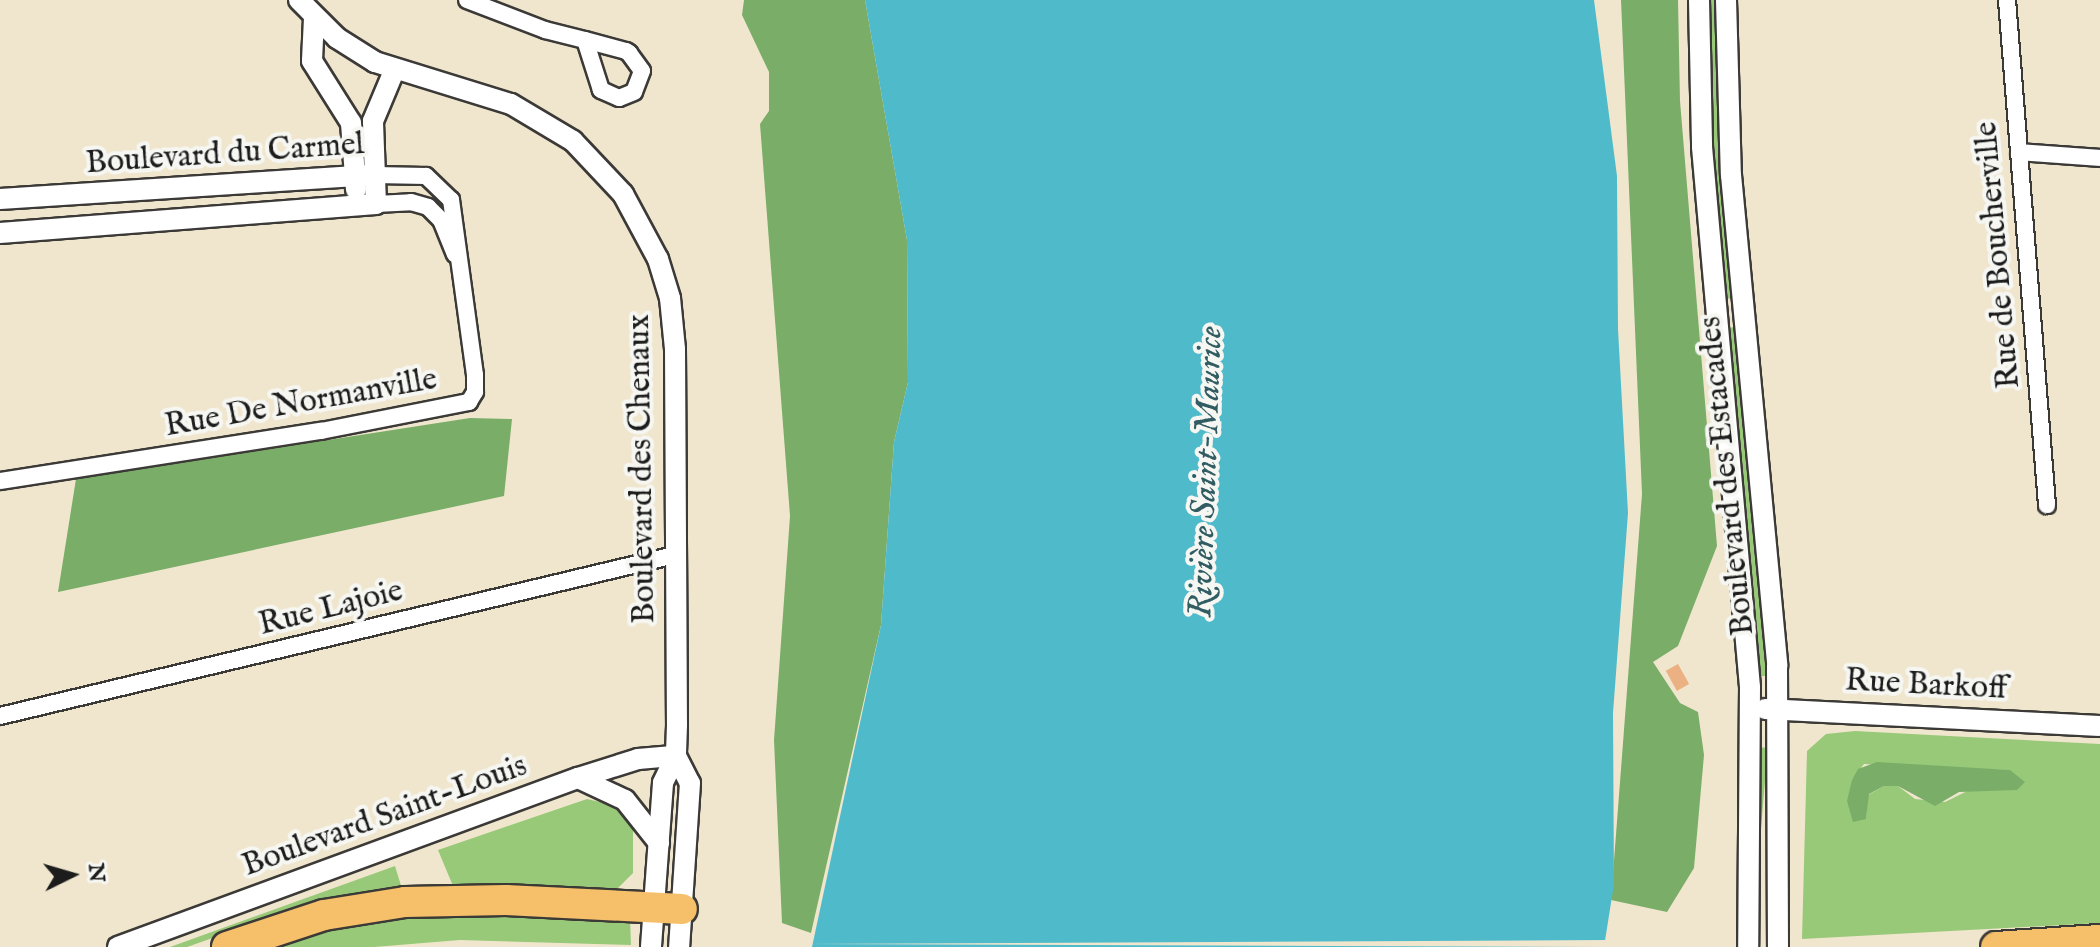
<!DOCTYPE html>
<html>
<head>
<meta charset="utf-8">
<style>
	body { margin:0 }
	#map { position:relative; width:2100px; height:947px; overflow:hidden; background:#f0e6ce; font-family:"IM FELL English",serif }
	div>[style] { position:absolute }
	.green>* { inset:0; background:#98c978; transform-origin:0 0 }
	.forest>* { inset:0; background:#7aad68 }
	.water>* { inset:0; background:#4fbbca }
	.pier>* { inset:0; background:#f0e6ce }
	.building>* { inset:0; background:#ecb183; transform-origin:0 0 }
	.roads { filter:drop-shadow(2px 0 #3c3a37) drop-shadow(-2px 0 #3c3a37) drop-shadow(0 2px #3c3a37) drop-shadow(0 -2px #3c3a37) }
	.minor>* { height:16px; margin:-8px; padding:0 8px; transform-origin:8px; border-radius:8px; background:#fff }
	.tertiary>* { height:20px; margin:-10px; padding:0 10px; transform-origin:10px; border-radius:10px; background:#fff }
	.motorway>* { height:30px; margin:-15px; padding:0 15px; transform-origin:15px; border-radius:15px; background:#f6c06b }
	span { translate:-50% -50%; white-space:nowrap; text-align:center; line-height:1.15; -webkit-text-stroke:8px #f6f6f2; paint-order:stroke }
	.street-label { font-size:32px; color:#1c1c1c }
	.water-label { font-size:34px; color:#305c62; font-style:italic }
	.north { position:absolute; left:32px; top:835px; width:80px; height:80px; -webkit-text-stroke:6px #f6f6f2; paint-order:stroke; rotate:85deg; font-size:22px; font-weight:700; line-height:32px; text-align:center; color:#1c1c1c }
	.north::after { content:''; display:block; margin:auto; width:28px; height:36px; background:#1c1c1c; clip-path:polygon(50% 0,100% 100%,50% 72%,0 100%) }
</style>
</head>
<body>
<div id="map">
	<div class="green">
		<div style="clip-path:polygon(1707px 0,1718px 0,1718px 109px,1733px 298px,1722px 299px,1706px 76px)"></div>
		<div style="left:1736px;top:327px;width:350px;height:11px;rotate:85deg"></div>
		<div style="clip-path:polygon(evenodd,1855px 731px,2100px 744px,2100px 923px,1802px 939px,1807px 751px,1826px 734px,1855px 731px,1864px 764px,1949px 769px,2010px 770px,1945px 802px,1915px 799px,1898px 786px,1884px 786px,1868px 795px,1866px 819px,1852px 780px,1864px 764px)"></div>
		<div style="left:1757px;top:747px;width:11px;height:185px;rotate:5deg"></div>
		<div style="clip-path:polygon(587px 799px,613px 805px,633px 828px,633px 873px,613px 893px,453px 886px,438px 850px)"></div>
		<div style="clip-path:polygon(395px 866px,402px 889px,281px 914px,187px 947px,170px 947px)"></div>
		<div style="clip-path:polygon(415px 910px,630px 919px,631px 945px,460px 940px,374px 947px,253px 947px,296px 932px)"></div>
	</div>
	<div class="forest">
		<div style="clip-path:polygon(744px 0,865px 0,907px 240px,908px 382px,894px 442px,881px 625px,811px 933px,782px 923px,774px 740px,790px 516px,760px 124px,769px 111px,769px 72px,742px 15px)"></div>
		<div style="clip-path:polygon(1621px 0,1678px 0,1680px 101px,1717px 546px,1678px 646px,1653px 662px,1680px 703px,1698px 712px,1704px 755px,1694px 868px,1667px 912px,1611px 900px,1642px 494px)"></div>
		<div style="clip-path:polygon(470px 418px,512px 419px,504px 496px,58px 592px,76px 479px)"></div>
		<div style="clip-path:polygon(1877px 762px,2010px 770px,2025px 782px,2017px 790px,1959px 792px,1935px 806px,1898px 786px,1884px 786px,1869px 794px,1866px 819px,1853px 822px,1847px 801px,1852px 780px,1858px 769px)"></div>
	</div>
	<div class="water">
		<div style="clip-path:polygon(865px 0,1594px 0,1617px 176px,1618px 329px,1628px 513px,1613px 713px,1614px 884px,1604px 947px,812px 947px,881px 625px,894px 442px,908px 382px,907px 240px)"></div>
	</div>
	<div class="pier">
		<div style="clip-path:polygon(1609px 940px,1608px 947px,807px 944px)"></div>
	</div>
	<div class="building">
		<div style="left:1678px;top:664px;width:23px;height:14px;rotate:61deg"></div>
	</div>
	<div class="roads">
		<div class="minor">
			<div style="left:467px;top:0;width:84px;rotate:21deg"></div>
			<div style="left:545px;top:30px;width:41px;rotate:14deg"></div>
			<div style="left:585px;top:40px;width:42px;rotate:15deg"></div>
			<div style="left:626px;top:51px;width:4px;rotate:34deg"></div>
			<div style="left:629px;top:53px;width:22px;rotate:54deg"></div>
			<div style="left:642px;top:71px;width:22px;rotate:111deg"></div>
			<div style="left:634px;top:92px;width:16px;rotate:158deg"></div>
			<div style="left:619px;top:98px;width:20px;rotate:-156deg"></div>
			<div style="left:601px;top:90px;width:52px;rotate:-107.7deg"></div>
			<div style="left:2007px;top:0;width:507px;rotate:85.47deg"></div>
			<div style="left:2019px;top:152px;width:81px;rotate:4.2deg"></div>
			<div style="left:376px;top:204px;width:35px;rotate:-3deg"></div>
			<div style="left:411px;top:202px;width:18px;rotate:16deg"></div>
			<div style="left:428px;top:207px;width:18px;rotate:45deg"></div>
			<div style="left:441px;top:220px;width:37px;rotate:68deg"></div>
			<div style="left:0;top:481px;width:325px;rotate:-8.9deg"></div>
			<div style="left:321px;top:431px;width:151px;rotate:-11.1deg"></div>
			<div style="left:469px;top:402px;width:12px;rotate:-59deg"></div>
			<div style="left:475px;top:392px;width:17px;rotate:-90deg"></div>
			<div style="left:475px;top:375px;width:177px;rotate:-97.8deg"></div>
			<div style="left:451px;top:200px;width:35px;rotate:-136deg"></div>
			<div style="left:426px;top:176px;width:51px;rotate:-178.9deg"></div>
			<div style="left:0;top:716px;width:694px;rotate:-13.42deg"></div>
		</div>
		<div class="tertiary">
			<div style="left:299px;top:0;width:54px;rotate:45deg"></div>
			<div style="left:337px;top:38px;width:45px;rotate:32.3deg"></div>
			<div style="left:375px;top:62px;width:142px;rotate:17.2deg"></div>
			<div style="left:511px;top:104px;width:72px;rotate:30.8deg"></div>
			<div style="left:573px;top:141px;width:73px;rotate:46.7deg"></div>
			<div style="left:623px;top:194px;width:74px;rotate:61.7deg"></div>
			<div style="left:658px;top:259px;width:41px;rotate:72.9deg"></div>
			<div style="left:670px;top:298px;width:51px;rotate:84.4deg"></div>
			<div style="left:675px;top:349px;width:376px;rotate:89.7deg"></div>
			<div style="left:677px;top:725px;width:31px;rotate:92deg"></div>
			<div style="left:676px;top:756px;width:30px;rotate:116deg"></div>
			<div style="left:663px;top:783px;width:164px;rotate:94.2deg"></div>
			<div style="left:1699px;top:0;width:147px;rotate:88.8deg"></div>
			<div style="left:1702px;top:147px;width:542px;rotate:84.92deg"></div>
			<div style="left:1750px;top:687px;width:260px;rotate:90.4deg"></div>
			<div style="left:1726px;top:0;width:175px;rotate:88.4deg"></div>
			<div style="left:1731px;top:175px;width:493px;rotate:84.6deg"></div>
			<div style="left:1777px;top:666px;width:281px;rotate:89.8deg"></div>
			<div style="left:314px;top:18px;width:43px;rotate:92.7deg"></div>
			<div style="left:312px;top:61px;width:73px;rotate:57.8deg"></div>
			<div style="left:351px;top:123px;width:67px;rotate:85.7deg"></div>
			<div style="left:0;top:199px;width:376px;rotate:-3.7deg"></div>
			<div style="left:0;top:233px;width:377px;rotate:-4.4deg"></div>
			<div style="left:376px;top:204px;width:83px;rotate:-92.1deg"></div>
			<div style="left:373px;top:121px;width:54px;rotate:-67.2deg"></div>
			<div style="left:1765px;top:709px;width:335px;rotate:2.9deg"></div>
			<div style="left:676px;top:756px;width:30px;rotate:63deg"></div>
			<div style="left:690px;top:783px;width:164px;rotate:93.8deg"></div>
			<div style="left:578px;top:778px;width:52px;rotate:25.1deg"></div>
			<div style="left:625px;top:800px;width:55px;rotate:51.7deg"></div>
			<div style="left:118px;top:947px;width:490px;rotate:-20.2deg"></div>
			<div style="left:578px;top:778px;width:63px;rotate:-17.6deg"></div>
			<div style="left:638px;top:759px;width:38px;rotate:-5deg"></div>
		</div>
		<div class="motorway">
			<div style="left:227px;top:947px;width:102px;rotate:-18.3deg"></div>
			<div style="left:324px;top:915px;width:82px;rotate:-9.1deg"></div>
			<div style="left:405px;top:902px;width:101px;rotate:-1.1deg"></div>
			<div style="left:506px;top:900px;width:176px;rotate:2.9deg"></div>
			<div style="left:1996px;top:947px;width:104px;rotate:-3.9deg"></div>
		</div>
	</div>
	<div class="street-label">
		<span style="left:225px;top:155px;rotate:-4deg">Boulevard du Carmel</span>
		<span style="left:1999px;top:255px;rotate:-95deg">Rue de Boucherville</span>
		<span style="left:301px;top:404px;rotate:-10deg">Rue De Normanville</span>
		<span style="left:643px;top:469px;rotate:-91deg">Boulevard des Chenaux</span>
		<span style="left:1728px;top:476px;rotate:-96deg">Boulevard des Estacades</span>
		<span style="left:331px;top:609px;rotate:-14deg">Rue Lajoie</span>
		<span style="left:1926px;top:686px;rotate:3deg">Rue Barkoff</span>
		<span style="left:385px;top:817px;rotate:-20deg">Boulevard Saint-Louis</span>
	</div>
	<div class="water-label">
		<span style="left:1206px;top:472px;rotate:-88deg">Rivière Saint-Maurice</span>
	</div>
	<div class="north">N</div>
</div>
</body>
</html>
